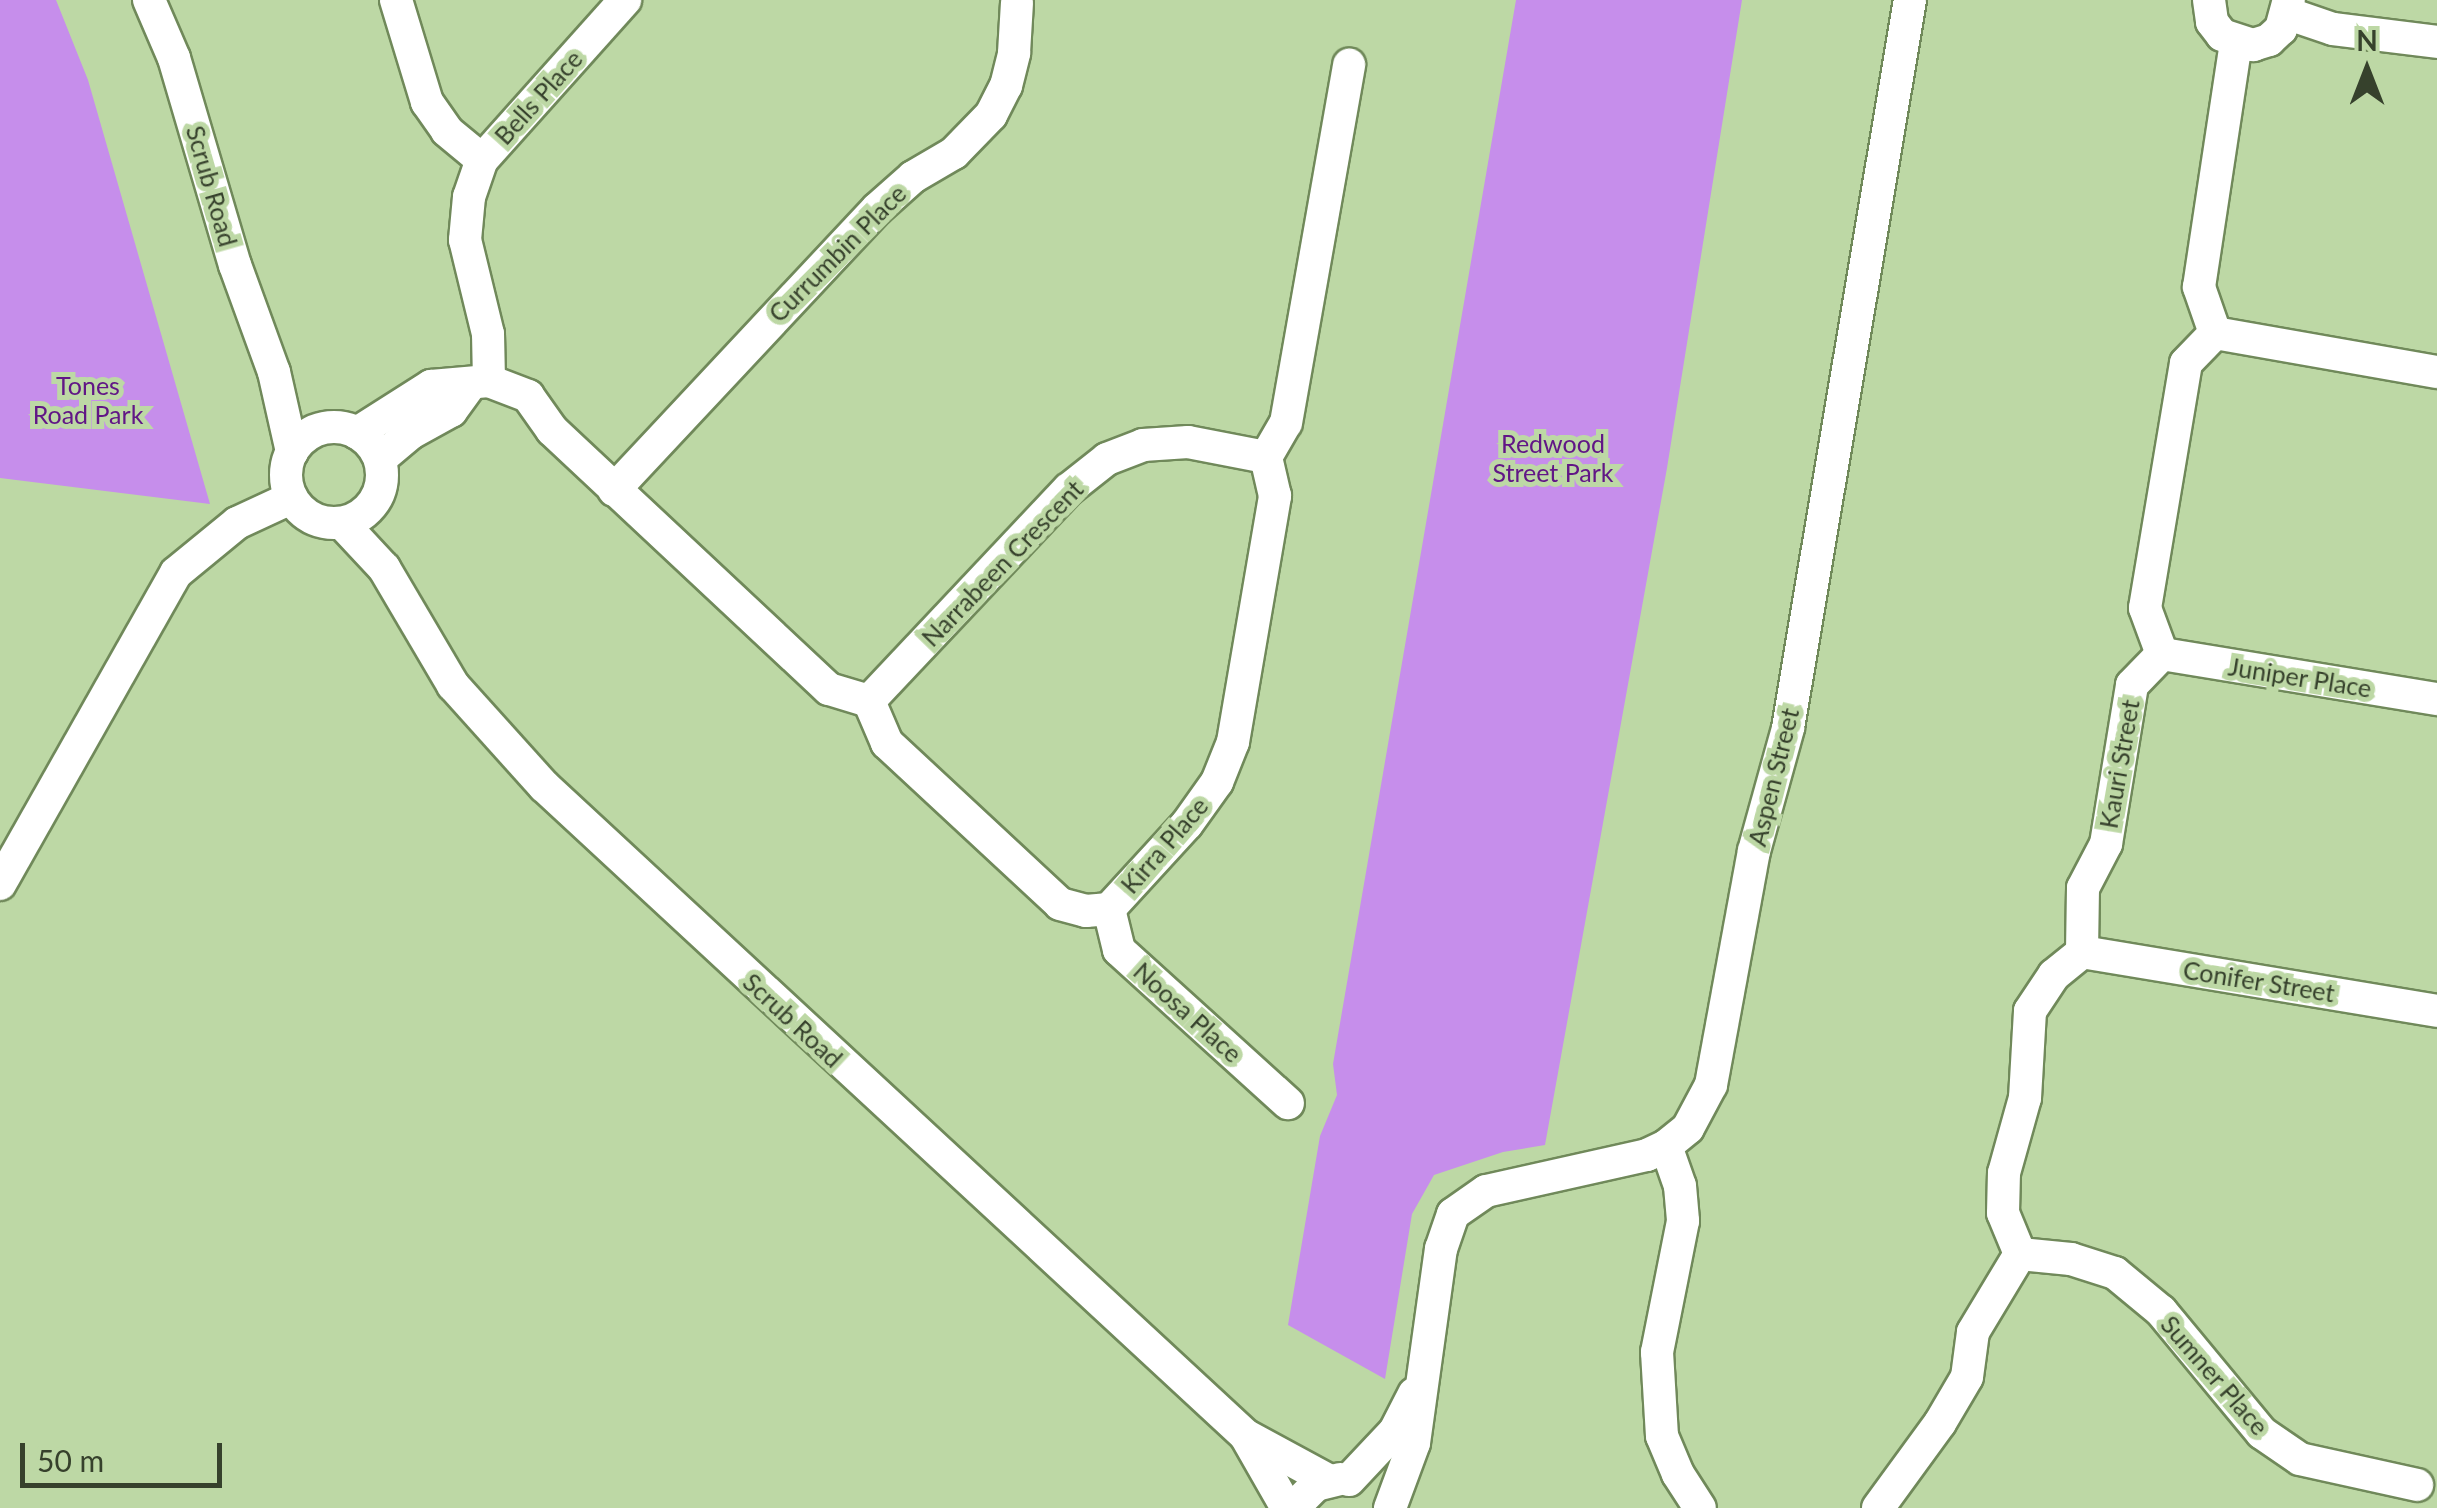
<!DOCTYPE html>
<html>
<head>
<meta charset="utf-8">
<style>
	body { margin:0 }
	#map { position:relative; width:2437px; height:1508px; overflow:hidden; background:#bdd8a5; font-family:Lato,sans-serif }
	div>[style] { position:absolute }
	.green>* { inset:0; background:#c68eeb }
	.roads { filter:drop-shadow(2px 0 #70895a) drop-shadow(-2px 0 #70895a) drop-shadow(0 2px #70895a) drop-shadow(0 -2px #70895a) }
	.minor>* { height:32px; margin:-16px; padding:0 16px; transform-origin:16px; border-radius:16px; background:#fff }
	.minor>.ring { margin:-16px; padding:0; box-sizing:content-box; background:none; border:32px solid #fff; border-radius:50% }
	span { translate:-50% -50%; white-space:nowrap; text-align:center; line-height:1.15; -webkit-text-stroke:10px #bdd8a5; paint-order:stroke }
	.street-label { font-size:25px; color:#36412c }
	.park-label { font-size:25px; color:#611686 }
	.north { position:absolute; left:2317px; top:20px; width:100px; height:100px; -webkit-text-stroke:8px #bdd8a5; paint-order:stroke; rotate:0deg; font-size:28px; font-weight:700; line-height:40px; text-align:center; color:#36412c }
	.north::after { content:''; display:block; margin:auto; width:35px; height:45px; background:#36412c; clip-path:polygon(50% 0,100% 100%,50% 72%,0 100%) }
	.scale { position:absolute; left:20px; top:1443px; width:202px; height:45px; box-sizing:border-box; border:5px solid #36412c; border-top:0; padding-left:12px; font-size:30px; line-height:35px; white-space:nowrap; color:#36412c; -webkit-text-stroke:8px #bdd8a5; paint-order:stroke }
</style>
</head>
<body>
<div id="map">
	<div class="green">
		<div style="clip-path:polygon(0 0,56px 0,88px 80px,210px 504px,0 478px)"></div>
		<div style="clip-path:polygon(1516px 0,1742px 0,1667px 468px,1545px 1145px,1503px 1152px,1434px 1175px,1412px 1214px,1385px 1379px,1288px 1325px,1320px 1136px,1337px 1095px,1333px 1064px)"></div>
	</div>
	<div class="roads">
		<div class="minor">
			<div style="left:149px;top:0;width:63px;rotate:66.7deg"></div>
			<div style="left:174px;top:58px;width:216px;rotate:73.6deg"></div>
			<div style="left:235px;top:265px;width:114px;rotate:70deg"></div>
			<div style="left:274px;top:372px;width:82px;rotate:77.3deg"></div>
			<div style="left:396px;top:0;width:107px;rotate:73.1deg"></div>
			<div style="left:427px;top:102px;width:35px;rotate:55deg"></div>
			<div style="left:447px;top:131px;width:45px;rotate:39.6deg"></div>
			<div style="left:2209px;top:0;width:22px;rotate:82deg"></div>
			<div style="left:2212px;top:22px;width:16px;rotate:52deg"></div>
			<div style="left:2222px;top:35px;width:33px;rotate:18deg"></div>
			<div style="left:2253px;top:45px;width:17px;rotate:-17deg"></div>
			<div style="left:2269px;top:40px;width:16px;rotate:-43deg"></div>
			<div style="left:2281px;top:29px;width:30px;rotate:-75deg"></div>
			<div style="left:2289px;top:14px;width:46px;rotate:18.8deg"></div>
			<div style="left:2333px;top:29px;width:105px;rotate:7.1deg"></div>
			<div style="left:2215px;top:333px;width:225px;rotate:10deg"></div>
			<div style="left:489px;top:381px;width:47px;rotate:-91.2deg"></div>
			<div style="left:488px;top:334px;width:97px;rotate:-103.7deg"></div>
			<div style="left:465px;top:240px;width:43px;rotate:-84.7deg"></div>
			<div style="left:469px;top:197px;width:39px;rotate:-71deg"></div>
			<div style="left:482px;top:160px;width:215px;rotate:-48.2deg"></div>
			<div class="ring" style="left:286px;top:427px;width:64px;height:64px"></div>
			<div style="left:357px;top:433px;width:88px;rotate:-32.4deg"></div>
			<div style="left:431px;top:386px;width:58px;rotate:-4.9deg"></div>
			<div style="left:489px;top:381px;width:42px;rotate:21deg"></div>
			<div style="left:528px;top:396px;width:42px;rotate:54.8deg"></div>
			<div style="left:552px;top:430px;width:379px;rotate:43.1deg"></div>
			<div style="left:829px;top:689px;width:42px;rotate:16.7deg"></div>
			<div style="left:869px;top:701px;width:46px;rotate:66.8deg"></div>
			<div style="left:887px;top:743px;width:236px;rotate:42.9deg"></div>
			<div style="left:1060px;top:904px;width:27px;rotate:15deg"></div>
			<div style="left:1086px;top:911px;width:23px;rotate:-5deg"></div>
			<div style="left:1109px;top:909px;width:115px;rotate:-47.5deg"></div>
			<div style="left:1187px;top:824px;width:52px;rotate:-54.5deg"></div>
			<div style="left:1217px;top:782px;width:43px;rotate:-68.2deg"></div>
			<div style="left:1233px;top:742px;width:250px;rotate:-80.3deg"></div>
			<div style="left:1275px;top:496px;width:40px;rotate:-103deg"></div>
			<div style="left:1266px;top:457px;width:39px;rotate:-60deg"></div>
			<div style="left:1286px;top:423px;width:364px;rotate:-80deg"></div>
			<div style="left:380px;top:459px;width:40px;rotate:-40deg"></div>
			<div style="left:411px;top:433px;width:46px;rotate:-28.8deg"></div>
			<div style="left:451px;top:411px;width:34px;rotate:-54deg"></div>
			<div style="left:614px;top:490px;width:385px;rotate:-46.9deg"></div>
			<div style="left:877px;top:209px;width:48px;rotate:-41.6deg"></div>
			<div style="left:913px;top:177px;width:48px;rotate:-30.3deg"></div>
			<div style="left:954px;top:153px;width:53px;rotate:-45.8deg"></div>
			<div style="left:991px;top:115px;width:33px;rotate:-63deg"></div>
			<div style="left:1006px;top:86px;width:34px;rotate:-76deg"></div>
			<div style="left:1014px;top:53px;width:50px;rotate:-86.6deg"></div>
			<div style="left:342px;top:523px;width:62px;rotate:47deg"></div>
			<div style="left:384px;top:568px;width:136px;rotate:59.5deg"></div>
			<div style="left:453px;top:685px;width:136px;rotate:48deg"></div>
			<div style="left:544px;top:786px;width:955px;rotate:42.79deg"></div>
			<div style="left:1245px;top:1435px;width:94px;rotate:28.5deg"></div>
			<div style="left:2162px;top:654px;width:279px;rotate:9.3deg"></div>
			<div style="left:869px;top:701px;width:291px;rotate:-46.7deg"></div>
			<div style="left:1069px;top:489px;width:48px;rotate:-38.3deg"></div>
			<div style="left:1107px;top:459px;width:39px;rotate:-21deg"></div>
			<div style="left:1143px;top:445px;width:45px;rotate:-3.8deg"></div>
			<div style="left:1188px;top:442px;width:79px;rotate:10.9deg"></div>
			<div style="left:0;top:884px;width:357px;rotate:-60.5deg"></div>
			<div style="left:176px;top:573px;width:79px;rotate:-39.3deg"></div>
			<div style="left:237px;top:523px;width:60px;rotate:-24.8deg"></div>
			<div style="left:1109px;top:909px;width:42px;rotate:76.3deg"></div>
			<div style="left:1119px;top:950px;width:228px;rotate:42.2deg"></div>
			<div style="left:2082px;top:952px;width:360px;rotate:9.4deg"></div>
			<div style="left:1666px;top:1146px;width:42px;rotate:70.7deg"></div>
			<div style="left:1680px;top:1186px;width:35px;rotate:85deg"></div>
			<div style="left:1683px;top:1221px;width:134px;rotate:101.2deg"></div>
			<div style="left:1657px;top:1352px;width:84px;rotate:86.6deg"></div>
			<div style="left:1662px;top:1436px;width:41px;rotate:67.2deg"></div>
			<div style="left:1678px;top:1474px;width:40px;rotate:57.1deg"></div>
			<div style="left:2020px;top:1254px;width:51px;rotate:5.6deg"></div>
			<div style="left:2071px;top:1259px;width:46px;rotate:17.7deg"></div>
			<div style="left:2115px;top:1273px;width:60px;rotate:39.6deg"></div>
			<div style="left:2161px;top:1311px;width:158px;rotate:50.4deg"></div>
			<div style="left:2262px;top:1433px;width:46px;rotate:34.4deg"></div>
			<div style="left:2300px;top:1459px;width:120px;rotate:12.5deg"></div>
			<div style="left:1247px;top:1438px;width:81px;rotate:60.3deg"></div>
			<div style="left:1349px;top:1480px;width:67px;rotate:-46.8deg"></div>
			<div style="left:1395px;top:1431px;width:42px;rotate:-62.8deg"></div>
			<div style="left:1293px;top:1508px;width:33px;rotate:-45deg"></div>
			<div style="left:1316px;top:1485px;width:25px;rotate:-14deg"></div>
			<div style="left:1390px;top:1508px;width:69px;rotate:-69.7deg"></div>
			<div style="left:1414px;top:1443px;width:196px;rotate:-82.1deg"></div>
			<div style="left:1441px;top:1249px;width:37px;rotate:-71deg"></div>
			<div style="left:1453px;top:1214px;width:40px;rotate:-34.9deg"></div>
			<div style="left:1486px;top:1191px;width:165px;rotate:-12.6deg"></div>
			<div style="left:1647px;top:1155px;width:21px;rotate:-25deg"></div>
			<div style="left:1666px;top:1146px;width:28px;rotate:-39deg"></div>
			<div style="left:1688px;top:1128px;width:49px;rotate:-61.9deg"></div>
			<div style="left:1711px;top:1085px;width:238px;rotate:-79.6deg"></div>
			<div style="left:1754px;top:851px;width:128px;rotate:-74.5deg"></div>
			<div style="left:1788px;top:728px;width:738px;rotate:-80.49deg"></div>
			<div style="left:1878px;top:1508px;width:105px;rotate:-53.9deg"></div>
			<div style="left:1940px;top:1423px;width:53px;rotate:-59.6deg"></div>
			<div style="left:1967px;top:1377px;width:45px;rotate:-82.4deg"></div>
			<div style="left:1973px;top:1332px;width:91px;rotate:-58.9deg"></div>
			<div style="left:2020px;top:1254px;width:44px;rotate:-112.5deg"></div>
			<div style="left:2003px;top:1213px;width:40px;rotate:-88.6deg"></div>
			<div style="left:2004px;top:1173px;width:78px;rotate:-74.4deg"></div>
			<div style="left:2025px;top:1098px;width:87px;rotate:-86.7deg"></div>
			<div style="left:2030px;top:1011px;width:43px;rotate:-56.3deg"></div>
			<div style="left:2054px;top:975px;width:36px;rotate:-39deg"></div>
			<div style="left:2082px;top:952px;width:64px;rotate:-89.1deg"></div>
			<div style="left:2083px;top:888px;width:50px;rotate:-62.4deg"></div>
			<div style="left:2106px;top:844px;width:161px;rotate:-80.7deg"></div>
			<div style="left:2132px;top:685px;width:43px;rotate:-45.9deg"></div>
			<div style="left:2162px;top:654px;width:49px;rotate:-110.3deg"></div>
			<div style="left:2145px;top:608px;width:248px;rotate:-80.5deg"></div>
			<div style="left:2186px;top:363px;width:42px;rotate:-46deg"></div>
			<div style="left:2215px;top:333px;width:49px;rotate:-109.2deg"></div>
			<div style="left:2199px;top:287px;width:247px;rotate:-81.4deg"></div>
		</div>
	</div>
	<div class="street-label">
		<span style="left:538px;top:97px;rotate:-48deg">Bells Place</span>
		<span style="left:212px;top:186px;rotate:74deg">Scrub Road</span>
		<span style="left:837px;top:253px;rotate:-45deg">Currumbin Place</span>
		<span style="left:1002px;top:563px;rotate:-46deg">Narrabeen Crescent</span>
		<span style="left:2300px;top:677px;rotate:9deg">Juniper Place</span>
		<span style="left:2119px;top:764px;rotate:-80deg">Kauri Street</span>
		<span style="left:1773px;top:777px;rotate:-76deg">Aspen Street</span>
		<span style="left:1164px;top:845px;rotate:-49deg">Kirra Place</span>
		<span style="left:2259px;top:981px;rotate:9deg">Conifer Street</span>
		<span style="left:1188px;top:1012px;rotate:42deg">Noosa Place</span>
		<span style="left:793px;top:1020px;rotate:43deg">Scrub Road</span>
		<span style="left:2215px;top:1375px;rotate:49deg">Sumner Place</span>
	</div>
	<div class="park-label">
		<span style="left:88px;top:400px">Tones<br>Road Park</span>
		<span style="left:1553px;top:458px">Redwood<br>Street Park</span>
	</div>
	<div class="north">N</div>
	<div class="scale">50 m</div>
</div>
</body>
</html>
